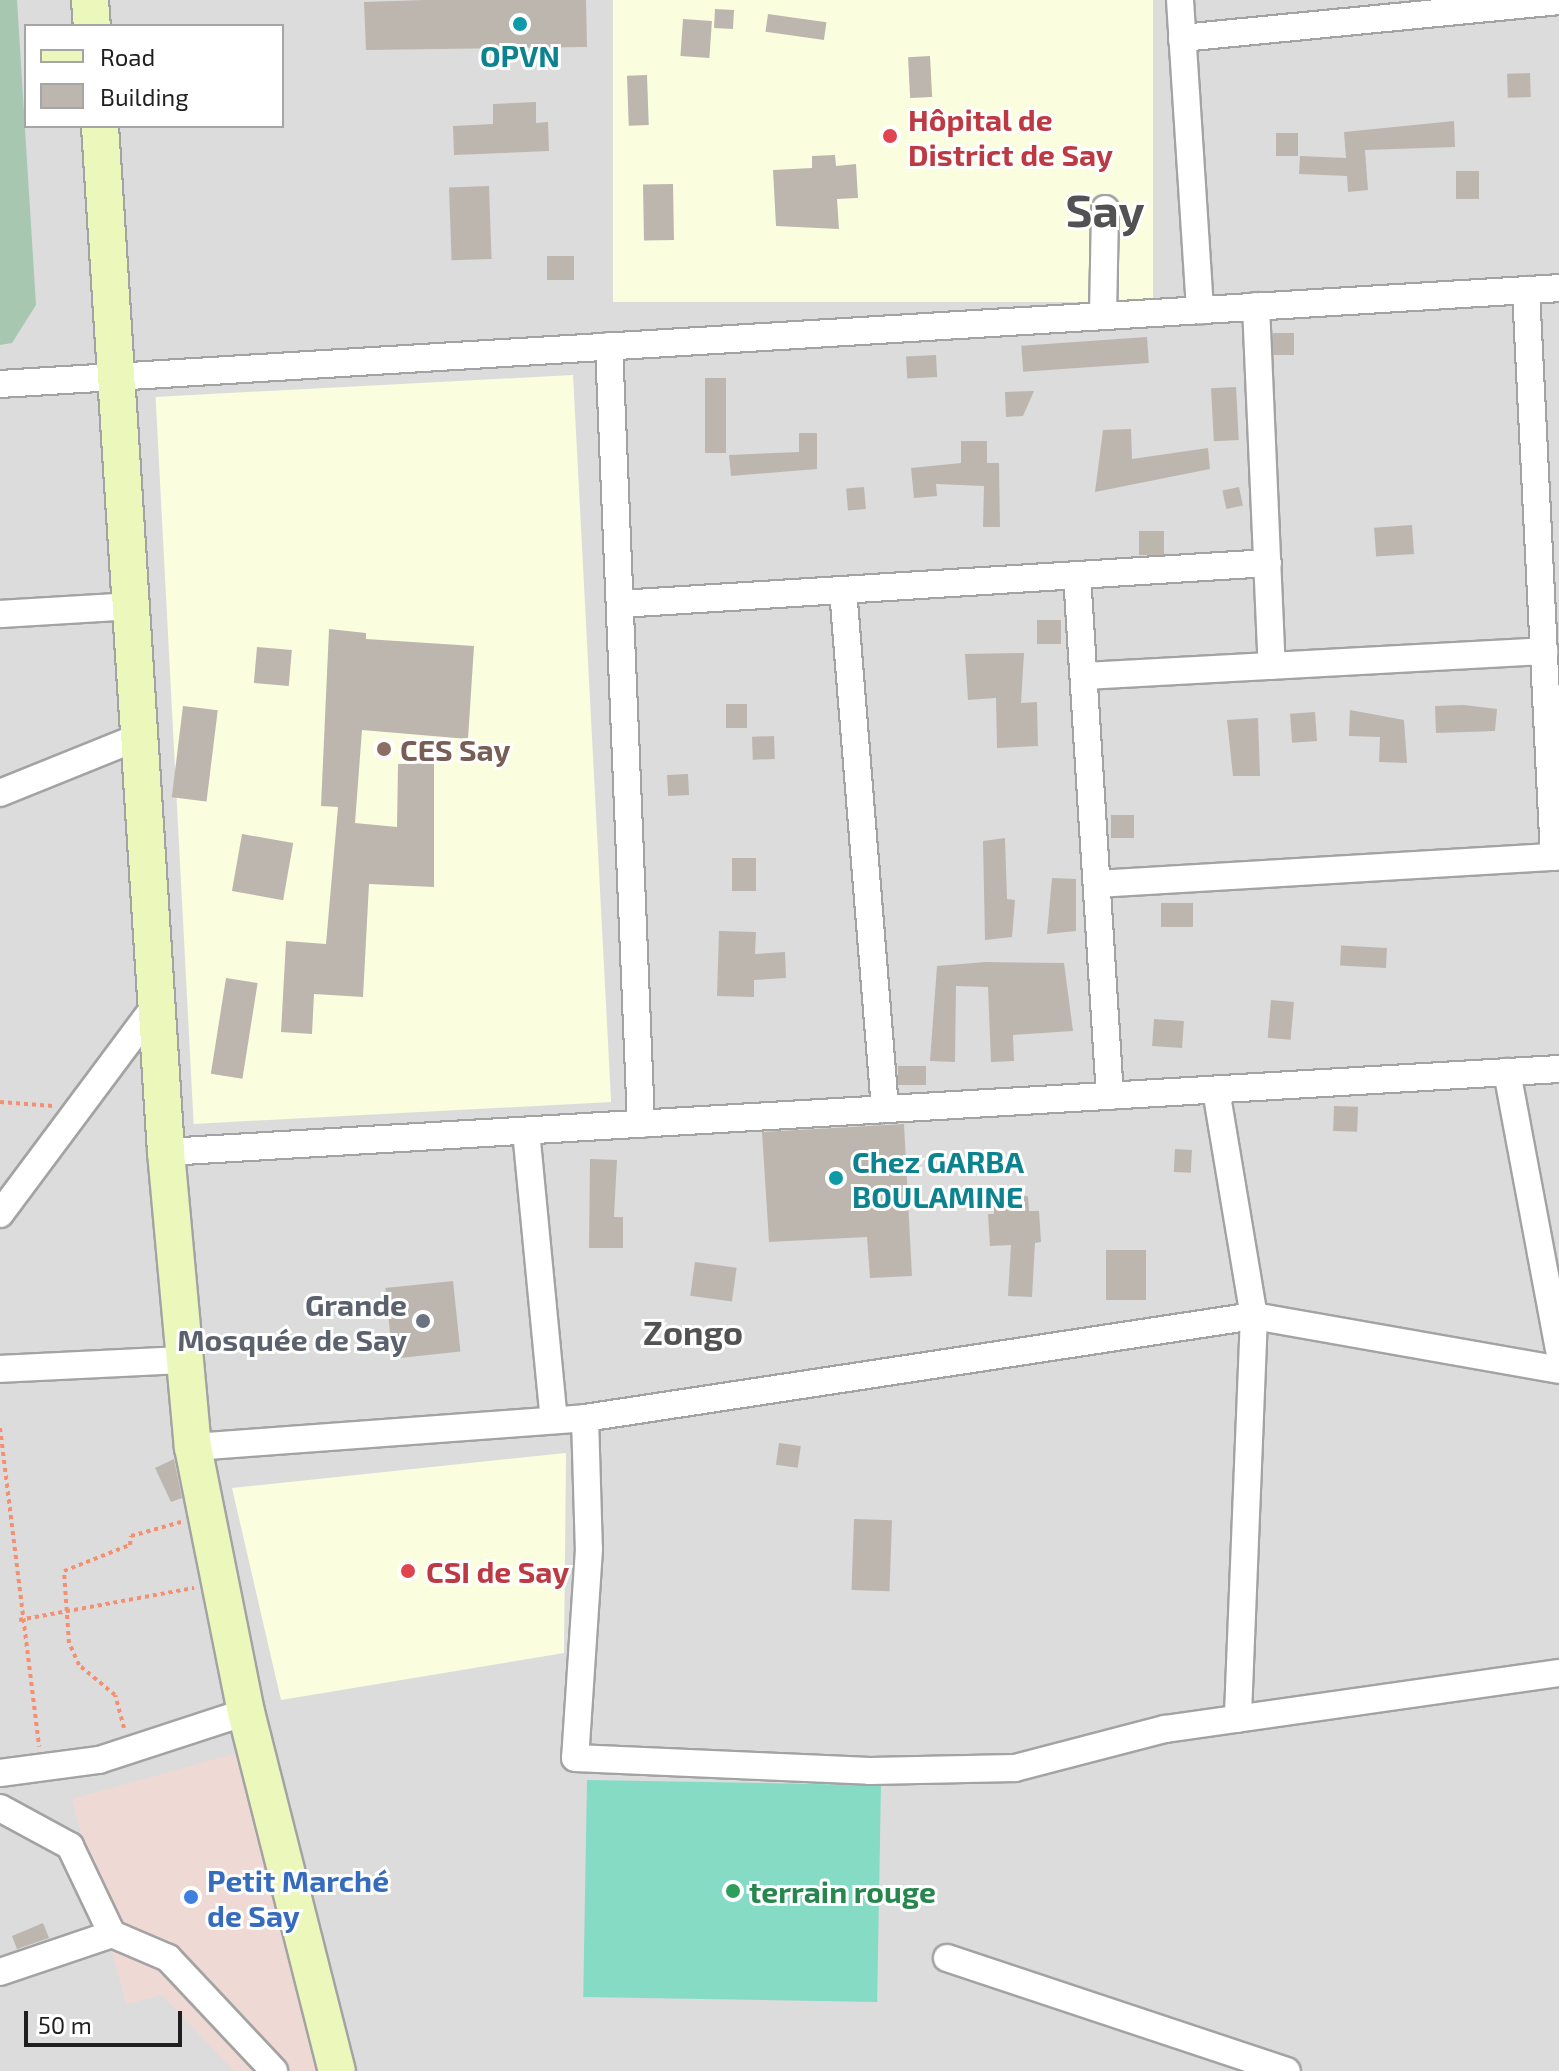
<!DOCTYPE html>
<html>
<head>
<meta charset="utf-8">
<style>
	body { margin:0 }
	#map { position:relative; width:1559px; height:2071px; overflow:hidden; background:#efede5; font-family:"Exo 2",sans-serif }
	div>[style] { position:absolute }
	.residential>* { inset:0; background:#dddcdc }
	.commercial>* { inset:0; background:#efd9d5 }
	.education>* { inset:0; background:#fafedf; transform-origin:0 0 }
	.cemetery>* { inset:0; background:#a7c7b0 }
	.pitch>* { inset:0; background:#86dbc5; transform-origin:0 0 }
	.building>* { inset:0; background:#bcb6af; transform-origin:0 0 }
	.path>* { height:4px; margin-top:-2px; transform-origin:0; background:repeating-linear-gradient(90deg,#f48f71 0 4px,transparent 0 8px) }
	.roads { filter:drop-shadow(2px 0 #a3a3a3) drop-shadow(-2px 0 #a3a3a3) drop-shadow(0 2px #a3a3a3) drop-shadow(0 -2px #a3a3a3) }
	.street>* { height:26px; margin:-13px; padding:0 13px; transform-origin:13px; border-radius:13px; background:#fff }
	.secondary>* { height:36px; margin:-18px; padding:0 18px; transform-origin:18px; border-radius:18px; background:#ecf7bb }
	.dots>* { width:22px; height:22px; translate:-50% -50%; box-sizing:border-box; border:4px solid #fff; border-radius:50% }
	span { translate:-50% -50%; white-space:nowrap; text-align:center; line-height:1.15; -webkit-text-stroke:6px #fff; paint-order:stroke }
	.culture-label { font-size:30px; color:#0d838f; font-weight:700 }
	.left { translate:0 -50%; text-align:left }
	.health-label { font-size:30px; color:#be3a42; font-weight:700 }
	.education-label { font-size:30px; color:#785e54; font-weight:700 }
	.worship-label { font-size:30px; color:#5b616d; font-weight:700 }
	.right { translate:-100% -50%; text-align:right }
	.shop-label { font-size:30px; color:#366cbe; font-weight:700 }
	.leisure-label { font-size:30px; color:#27864d; font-weight:700 }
	.quarter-label { font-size:34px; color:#525252; font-weight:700 }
	.town-label { font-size:46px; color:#525252; font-weight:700 }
	.legend { position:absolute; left:24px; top:24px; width:260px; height:104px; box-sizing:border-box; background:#fff; border:2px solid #a5a5a5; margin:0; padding:10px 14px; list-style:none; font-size:24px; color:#1f1f1f }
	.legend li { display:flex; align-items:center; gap:16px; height:40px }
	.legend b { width:40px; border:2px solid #a5a5a5 }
	.scale { position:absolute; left:24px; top:2011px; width:158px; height:36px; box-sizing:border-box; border:4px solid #1f1f1f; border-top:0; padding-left:10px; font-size:24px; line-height:28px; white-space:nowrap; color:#1f1f1f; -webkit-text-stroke:6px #fff; paint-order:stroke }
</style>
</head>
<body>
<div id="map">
	<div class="residential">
		<div style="clip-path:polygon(evenodd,0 0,1559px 0,1559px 2071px,0 2071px,0 0,26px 26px,282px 26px,282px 126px,26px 126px,26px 26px)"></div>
	</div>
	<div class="commercial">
		<div style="clip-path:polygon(248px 1750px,327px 2071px,234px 2071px,162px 1995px,126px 2004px,72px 1799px)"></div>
	</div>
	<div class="education">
		<div style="left:613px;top:0;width:540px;height:302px"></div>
		<div style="left:573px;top:375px;width:728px;height:418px;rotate:87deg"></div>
		<div style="clip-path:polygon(566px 1453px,564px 1653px,281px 1700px,232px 1488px)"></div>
	</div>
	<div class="cemetery">
		<div style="clip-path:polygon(0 0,17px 0,36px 305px,12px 343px,0 345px)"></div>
	</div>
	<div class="pitch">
		<div style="left:587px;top:1780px;width:294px;height:217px;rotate:1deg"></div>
	</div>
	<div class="building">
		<div style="clip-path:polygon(424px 0,586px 0,587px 47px,366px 50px,364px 2px)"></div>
		<div style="left:715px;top:9px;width:19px;height:19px;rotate:3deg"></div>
		<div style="left:768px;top:14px;width:59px;height:18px;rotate:8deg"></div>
		<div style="left:683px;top:19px;width:29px;height:37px;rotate:4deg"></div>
		<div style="left:930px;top:56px;width:41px;height:22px;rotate:87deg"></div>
		<div style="left:1530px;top:73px;width:24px;height:23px;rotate:88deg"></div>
		<div style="left:647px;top:75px;width:50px;height:20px;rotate:88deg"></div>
		<div style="clip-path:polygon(536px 102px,536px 123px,548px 122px,549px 151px,454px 155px,453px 126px,493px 124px,493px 104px)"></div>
		<div style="clip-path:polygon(1454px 121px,1455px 147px,1365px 150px,1368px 190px,1348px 192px,1347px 176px,1299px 174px,1300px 156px,1346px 158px,1344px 132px)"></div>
		<div style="left:1276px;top:133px;width:22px;height:23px"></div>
		<div style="clip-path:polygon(835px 155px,836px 166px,856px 164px,858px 198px,837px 199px,839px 229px,776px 226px,773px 170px,812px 168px,812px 156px)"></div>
		<div style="left:1479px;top:171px;width:28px;height:23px;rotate:90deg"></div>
		<div style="left:673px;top:184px;width:56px;height:30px;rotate:89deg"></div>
		<div style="left:489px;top:186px;width:73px;height:40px;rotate:88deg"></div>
		<div style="left:574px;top:256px;width:24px;height:27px;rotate:90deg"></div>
		<div style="left:1273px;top:333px;width:21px;height:22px"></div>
		<div style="left:1147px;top:337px;width:26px;height:126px;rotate:86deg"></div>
		<div style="left:936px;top:355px;width:22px;height:30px;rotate:87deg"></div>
		<div style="left:705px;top:378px;width:21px;height:75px"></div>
		<div style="left:1236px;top:387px;width:53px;height:25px;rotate:87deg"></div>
		<div style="clip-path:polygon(1034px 391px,1023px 416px,1006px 417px,1005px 392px)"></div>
		<div style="clip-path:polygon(1131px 429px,1132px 459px,1208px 448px,1210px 469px,1095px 492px,1103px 430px)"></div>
		<div style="clip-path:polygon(799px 433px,817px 433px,817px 469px,731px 476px,729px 455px,799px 452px)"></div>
		<div style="clip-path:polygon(961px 441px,987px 441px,987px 463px,999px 463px,1000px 527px,983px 527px,984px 486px,936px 484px,937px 496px,914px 498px,911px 468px,961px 463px)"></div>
		<div style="left:864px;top:487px;width:22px;height:18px;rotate:85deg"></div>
		<div style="left:1239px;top:487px;width:19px;height:17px;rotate:78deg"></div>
		<div style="left:1412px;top:525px;width:29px;height:38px;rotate:86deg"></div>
		<div style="left:1139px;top:531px;width:25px;height:24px"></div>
		<div style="left:1037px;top:620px;width:24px;height:24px"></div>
		<div style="clip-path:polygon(329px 629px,366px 633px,366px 639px,474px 646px,468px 739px,362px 730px,355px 823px,397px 827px,398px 764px,434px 763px,434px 887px,369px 884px,363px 997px,314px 994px,312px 1034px,281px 1032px,286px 941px,326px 944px,338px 807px,321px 806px)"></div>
		<div style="left:257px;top:647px;width:35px;height:36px;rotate:5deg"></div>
		<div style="clip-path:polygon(1024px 653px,1021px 703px,1037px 702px,1038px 746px,997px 748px,996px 698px,968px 700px,965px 654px)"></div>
		<div style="left:726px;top:704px;width:21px;height:24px"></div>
		<div style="clip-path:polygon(1464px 705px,1497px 709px,1495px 731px,1436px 733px,1435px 706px)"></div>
		<div style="left:183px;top:706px;width:35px;height:92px;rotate:7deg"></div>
		<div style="clip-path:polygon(1350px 710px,1404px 720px,1407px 763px,1379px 762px,1380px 737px,1349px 736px)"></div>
		<div style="left:1315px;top:712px;width:29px;height:25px;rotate:86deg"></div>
		<div style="clip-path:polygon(1258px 718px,1260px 776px,1233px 776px,1227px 720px)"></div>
		<div style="left:774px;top:736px;width:23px;height:22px;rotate:88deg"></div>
		<div style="left:688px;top:774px;width:21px;height:21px;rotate:87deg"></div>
		<div style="left:1111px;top:815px;width:23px;height:23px"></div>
		<div style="left:242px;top:834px;width:52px;height:58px;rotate:10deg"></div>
		<div style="clip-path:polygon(1005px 838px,1007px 899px,1015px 900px,1012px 937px,985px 940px,983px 841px)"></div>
		<div style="left:732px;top:858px;width:24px;height:33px"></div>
		<div style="clip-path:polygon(1052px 878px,1076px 879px,1076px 931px,1047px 934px)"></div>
		<div style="left:1161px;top:903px;width:32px;height:24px"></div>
		<div style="clip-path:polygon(719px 931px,756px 932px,755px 954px,785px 952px,786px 978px,754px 980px,754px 997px,717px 996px)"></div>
		<div style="left:1387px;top:948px;width:20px;height:46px;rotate:93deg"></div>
		<div style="clip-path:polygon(986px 962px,1064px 963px,1073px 1031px,1013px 1035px,1014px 1061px,991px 1062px,988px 987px,956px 986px,955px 1062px,930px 1061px,937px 966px)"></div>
		<div style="left:226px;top:978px;width:32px;height:97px;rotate:9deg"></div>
		<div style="left:1271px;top:1000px;width:23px;height:38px;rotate:5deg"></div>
		<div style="left:1154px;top:1019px;width:30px;height:27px;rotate:4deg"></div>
		<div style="left:898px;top:1066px;width:28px;height:19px"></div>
		<div style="left:1334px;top:1106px;width:24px;height:25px;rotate:2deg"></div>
		<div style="clip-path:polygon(904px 1124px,912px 1276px,870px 1278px,867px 1237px,769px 1242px,762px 1132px)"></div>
		<div style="left:1175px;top:1149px;width:17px;height:23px;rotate:3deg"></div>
		<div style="clip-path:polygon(590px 1159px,617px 1160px,614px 1217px,623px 1217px,623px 1248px,589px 1248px)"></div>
		<div style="clip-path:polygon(1028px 1196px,1029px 1211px,1039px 1211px,1041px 1242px,1035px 1243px,1032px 1297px,1008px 1296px,1011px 1245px,990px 1246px,988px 1214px,994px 1214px,993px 1199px)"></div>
		<div style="left:1146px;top:1250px;width:50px;height:40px;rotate:90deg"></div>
		<div style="left:695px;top:1262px;width:42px;height:34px;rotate:8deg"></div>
		<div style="left:453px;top:1281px;width:71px;height:68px;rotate:84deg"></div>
		<div style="left:779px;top:1443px;width:22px;height:22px;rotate:8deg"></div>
		<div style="clip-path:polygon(174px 1459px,182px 1498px,171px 1502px,155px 1468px)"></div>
		<div style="left:854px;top:1519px;width:38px;height:71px;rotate:2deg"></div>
		<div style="clip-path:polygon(43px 1923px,49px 1938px,17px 1949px,12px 1936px)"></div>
	</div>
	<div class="path">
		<div style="left:0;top:1102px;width:53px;rotate:4.3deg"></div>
		<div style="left:0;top:1428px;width:321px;rotate:83deg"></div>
		<div style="left:19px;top:1620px;width:178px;rotate:-10.4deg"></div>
		<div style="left:124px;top:1728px;width:34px;rotate:-105deg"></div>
		<div style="left:115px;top:1695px;width:47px;rotate:-140.2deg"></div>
		<div style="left:79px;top:1665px;width:24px;rotate:-114deg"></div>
		<div style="left:69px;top:1643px;width:72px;rotate:-94deg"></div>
		<div style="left:64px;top:1571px;width:71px;rotate:-21.5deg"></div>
		<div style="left:130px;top:1545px;width:9px;rotate:-84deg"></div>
		<div style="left:131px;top:1536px;width:52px;rotate:-15.6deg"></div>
	</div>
	<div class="roads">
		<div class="street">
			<div style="left:1180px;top:0;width:311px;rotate:86.3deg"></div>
			<div style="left:1182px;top:38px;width:379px;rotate:-5.6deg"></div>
			<div style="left:1256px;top:306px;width:360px;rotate:87.5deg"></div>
			<div style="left:1103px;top:316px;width:107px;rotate:-88.9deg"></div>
			<div style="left:609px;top:346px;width:779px;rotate:87.64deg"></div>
			<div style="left:0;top:384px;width:1562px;rotate:-3.52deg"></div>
			<div style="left:1077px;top:575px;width:522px;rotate:86.38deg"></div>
			<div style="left:843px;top:590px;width:521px;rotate:85.37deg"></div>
			<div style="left:620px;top:604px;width:649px;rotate:-3.62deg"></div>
			<div style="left:0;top:614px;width:133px;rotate:-3.4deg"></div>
			<div style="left:1084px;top:676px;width:461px;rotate:-3.1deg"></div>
			<div style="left:0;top:793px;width:152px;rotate:-22deg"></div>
			<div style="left:1097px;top:884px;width:458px;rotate:-3.4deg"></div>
			<div style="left:1554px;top:857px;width:568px;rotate:-92.83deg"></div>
			<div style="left:1507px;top:1072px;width:283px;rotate:79.4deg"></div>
			<div style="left:1216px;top:1090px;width:229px;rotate:80.5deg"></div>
			<div style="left:1254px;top:1316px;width:403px;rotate:92.3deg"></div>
			<div style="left:526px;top:1131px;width:290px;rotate:84.5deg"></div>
			<div style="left:166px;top:1152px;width:1395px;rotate:-3.41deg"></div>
			<div style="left:0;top:1214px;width:263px;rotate:-53.3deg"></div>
			<div style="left:0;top:1369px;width:185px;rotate:-2.8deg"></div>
			<div style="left:585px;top:1418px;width:131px;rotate:88.3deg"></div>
			<div style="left:589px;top:1549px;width:209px;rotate:93.8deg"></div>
			<div style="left:575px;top:1758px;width:295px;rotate:2.5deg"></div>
			<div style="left:870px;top:1771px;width:145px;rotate:-1.2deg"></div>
			<div style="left:1015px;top:1768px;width:155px;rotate:-14.6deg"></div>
			<div style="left:1165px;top:1729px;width:398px;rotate:-8.1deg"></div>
			<div style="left:193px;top:1447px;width:393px;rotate:-4.2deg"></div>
			<div style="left:585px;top:1418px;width:677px;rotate:-8.67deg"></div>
			<div style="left:1254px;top:1316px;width:310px;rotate:10deg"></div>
			<div style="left:0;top:1773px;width:100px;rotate:-7.5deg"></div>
			<div style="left:99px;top:1760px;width:155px;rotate:-18.1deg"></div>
			<div style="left:0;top:1808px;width:80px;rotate:28.5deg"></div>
			<div style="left:70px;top:1846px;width:98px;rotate:64.5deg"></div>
			<div style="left:112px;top:1934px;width:61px;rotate:23.2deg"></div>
			<div style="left:168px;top:1958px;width:155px;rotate:46.8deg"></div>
			<div style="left:947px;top:1958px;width:358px;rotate:18.4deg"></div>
			<div style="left:0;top:1972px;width:118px;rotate:-18.7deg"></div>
		</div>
		<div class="secondary">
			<div style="left:90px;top:0;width:26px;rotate:86deg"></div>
			<div style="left:100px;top:126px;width:1028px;rotate:86.32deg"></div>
			<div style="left:166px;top:1152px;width:296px;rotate:84.8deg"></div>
			<div style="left:193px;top:1447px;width:270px;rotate:78.7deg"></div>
			<div style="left:246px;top:1712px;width:370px;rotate:75.8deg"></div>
		</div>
	</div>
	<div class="dots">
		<div style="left:520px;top:24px;background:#0f9aa8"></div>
		<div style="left:890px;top:136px;background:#e0444e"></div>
		<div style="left:384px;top:749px;background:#8d6e63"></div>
		<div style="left:836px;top:1178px;background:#0f9aa8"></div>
		<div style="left:423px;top:1321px;background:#6b7280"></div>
		<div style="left:408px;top:1571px;background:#e0444e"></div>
		<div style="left:733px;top:1891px;background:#2e9e5b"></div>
		<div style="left:191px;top:1897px;background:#3f7fe0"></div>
	</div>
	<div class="culture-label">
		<span style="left:520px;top:55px">OPVN</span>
		<span class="left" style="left:852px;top:1178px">Chez GARBA<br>BOULAMINE</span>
	</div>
	<div class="health-label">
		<span class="left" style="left:908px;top:136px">Hôpital de<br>District de Say</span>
		<span class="left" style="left:426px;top:1571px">CSI de Say</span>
	</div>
	<div class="education-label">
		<span class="left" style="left:400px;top:749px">CES Say</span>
	</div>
	<div class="worship-label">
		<span class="right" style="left:407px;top:1321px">Grande<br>Mosquée de Say</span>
	</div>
	<div class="shop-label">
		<span class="left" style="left:207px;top:1897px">Petit Marché<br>de Say</span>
	</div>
	<div class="leisure-label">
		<span class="left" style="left:749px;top:1891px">terrain rouge</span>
	</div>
	<div class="quarter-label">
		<span style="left:693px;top:1332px">Zongo</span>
	</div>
	<div class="town-label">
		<span style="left:1105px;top:209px">Say</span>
	</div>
	<ul class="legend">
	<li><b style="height:10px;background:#ecf7bb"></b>Road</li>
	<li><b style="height:22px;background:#bcb6af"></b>Building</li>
	</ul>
	<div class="scale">50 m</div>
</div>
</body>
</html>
